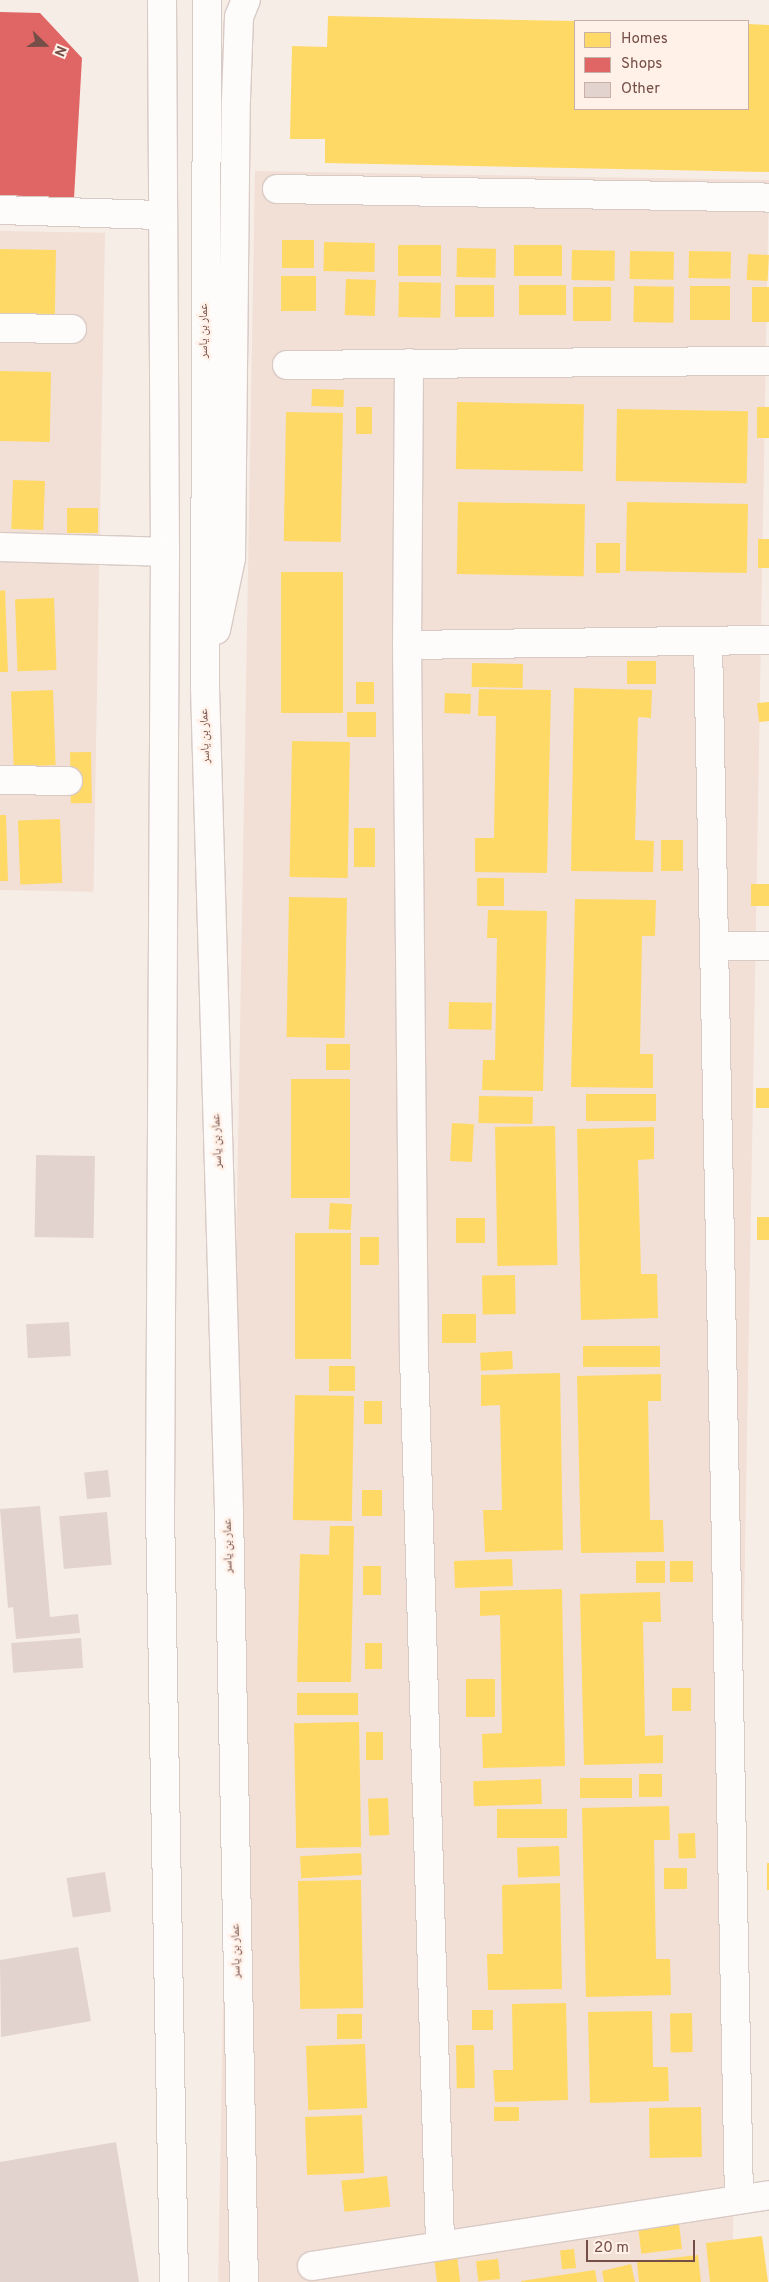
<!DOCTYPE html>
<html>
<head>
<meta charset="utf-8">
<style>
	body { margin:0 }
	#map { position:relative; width:769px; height:2282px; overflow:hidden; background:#f7ede7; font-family:Overpass,"Noto Naskh Arabic",sans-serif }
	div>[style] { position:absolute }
	.residential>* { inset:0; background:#f2dfd5; transform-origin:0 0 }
	.homes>* { inset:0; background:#ffd966; transform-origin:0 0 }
	.shops>* { inset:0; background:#e06666 }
	.building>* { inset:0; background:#e3d3cf; transform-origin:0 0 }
	.roads { filter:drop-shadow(1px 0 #d8cac5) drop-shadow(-1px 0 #d8cac5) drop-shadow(0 1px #d8cac5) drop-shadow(0 -1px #d8cac5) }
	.minor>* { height:28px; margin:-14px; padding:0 14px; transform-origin:14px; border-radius:14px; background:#fefcfb }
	span { translate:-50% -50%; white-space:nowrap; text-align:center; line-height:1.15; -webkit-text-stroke:5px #fff1e8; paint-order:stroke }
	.street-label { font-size:12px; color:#754e47 }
	.legend { position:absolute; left:574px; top:20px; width:175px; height:90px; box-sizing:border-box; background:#fff1e8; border:1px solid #c8b0a8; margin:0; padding:6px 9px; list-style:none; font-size:15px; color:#754e47 }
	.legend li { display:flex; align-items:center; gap:10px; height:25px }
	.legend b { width:25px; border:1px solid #c8b0a8 }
	.north { position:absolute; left:20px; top:20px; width:50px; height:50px; -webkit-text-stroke:4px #fff1e8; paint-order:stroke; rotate:112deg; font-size:14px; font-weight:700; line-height:20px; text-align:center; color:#754e47 }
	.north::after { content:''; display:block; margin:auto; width:18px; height:22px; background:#754e47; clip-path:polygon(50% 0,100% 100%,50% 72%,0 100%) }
	.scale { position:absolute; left:586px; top:2240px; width:109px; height:22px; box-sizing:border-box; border:2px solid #754e47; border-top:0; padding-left:6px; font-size:15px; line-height:18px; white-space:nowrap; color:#754e47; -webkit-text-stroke:4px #fff1e8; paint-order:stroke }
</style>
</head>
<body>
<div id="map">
	<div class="residential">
		<div style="left:255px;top:171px;width:514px;height:2111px;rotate:1deg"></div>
		<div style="left:0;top:231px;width:105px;height:659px;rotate:1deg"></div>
	</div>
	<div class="homes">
		<div style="clip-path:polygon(328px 16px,575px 21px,575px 109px,748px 109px,748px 24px,769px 25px,769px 172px,325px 163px,325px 139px,290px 139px,292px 46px,327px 47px)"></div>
		<div style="left:282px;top:240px;width:32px;height:28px"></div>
		<div style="left:324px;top:242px;width:51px;height:29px;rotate:1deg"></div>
		<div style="left:398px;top:245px;width:43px;height:31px"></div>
		<div style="left:514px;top:245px;width:48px;height:31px"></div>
		<div style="left:457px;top:248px;width:39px;height:29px;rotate:1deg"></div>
		<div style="left:0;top:249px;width:56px;height:64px;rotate:1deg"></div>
		<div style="left:572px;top:250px;width:43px;height:30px;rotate:1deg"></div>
		<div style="left:630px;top:251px;width:44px;height:28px;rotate:1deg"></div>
		<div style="left:689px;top:251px;width:42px;height:27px;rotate:1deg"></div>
		<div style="left:748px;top:254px;width:21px;height:26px;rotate:3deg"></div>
		<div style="left:281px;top:276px;width:35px;height:35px"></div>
		<div style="left:346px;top:279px;width:30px;height:36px;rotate:2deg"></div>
		<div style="left:399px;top:282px;width:42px;height:35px;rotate:1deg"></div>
		<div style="left:455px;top:285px;width:39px;height:32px"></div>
		<div style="left:519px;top:285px;width:47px;height:30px"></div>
		<div style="left:634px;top:286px;width:40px;height:36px;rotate:1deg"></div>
		<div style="left:690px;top:286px;width:40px;height:34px"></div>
		<div style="left:573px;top:287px;width:38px;height:34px"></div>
		<div style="left:752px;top:287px;width:17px;height:35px"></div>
		<div style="left:0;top:371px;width:51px;height:70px;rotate:1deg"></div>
		<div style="left:312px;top:389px;width:32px;height:17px;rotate:2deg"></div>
		<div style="left:457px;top:402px;width:127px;height:67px;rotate:1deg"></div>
		<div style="left:356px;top:407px;width:16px;height:27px"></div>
		<div style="left:757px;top:407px;width:12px;height:31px"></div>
		<div style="left:617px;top:409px;width:131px;height:72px;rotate:1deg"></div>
		<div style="left:286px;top:412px;width:57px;height:129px;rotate:1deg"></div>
		<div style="left:13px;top:480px;width:32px;height:49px;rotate:2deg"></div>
		<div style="left:458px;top:502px;width:127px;height:72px;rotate:1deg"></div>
		<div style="left:627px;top:502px;width:121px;height:69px;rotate:1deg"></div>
		<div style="left:67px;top:508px;width:31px;height:25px"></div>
		<div style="left:758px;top:539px;width:11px;height:29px"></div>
		<div style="left:596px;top:543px;width:24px;height:30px"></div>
		<div style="left:281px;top:572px;width:62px;height:141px"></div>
		<div style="clip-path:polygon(5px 590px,8px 672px,0 672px,0 591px)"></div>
		<div style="left:54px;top:598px;width:72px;height:39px;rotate:88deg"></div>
		<div style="left:627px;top:661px;width:29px;height:23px"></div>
		<div style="left:472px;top:663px;width:51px;height:24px;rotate:1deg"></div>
		<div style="left:356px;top:682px;width:18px;height:22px"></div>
		<div style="clip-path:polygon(574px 688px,652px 690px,651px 718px,638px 717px,635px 840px,654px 841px,653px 872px,571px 871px)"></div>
		<div style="clip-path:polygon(479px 689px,551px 690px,547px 873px,475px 872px,475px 838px,494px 838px,496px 716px,478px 716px)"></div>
		<div style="left:53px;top:690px;width:75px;height:42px;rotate:88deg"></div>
		<div style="left:445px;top:693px;width:26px;height:20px;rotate:2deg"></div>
		<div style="clip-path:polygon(769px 702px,769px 721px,759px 722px,757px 703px)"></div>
		<div style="left:347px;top:712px;width:29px;height:25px"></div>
		<div style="left:292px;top:741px;width:58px;height:136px;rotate:1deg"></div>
		<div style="left:91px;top:752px;width:51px;height:21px;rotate:89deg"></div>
		<div style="clip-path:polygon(0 815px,6px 815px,8px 881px,0 881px)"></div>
		<div style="left:60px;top:819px;width:64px;height:42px;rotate:88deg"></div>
		<div style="left:354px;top:828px;width:21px;height:39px"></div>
		<div style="left:661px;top:840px;width:22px;height:31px"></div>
		<div style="left:477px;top:878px;width:27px;height:28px"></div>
		<div style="left:769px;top:884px;width:22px;height:18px;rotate:90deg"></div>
		<div style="left:289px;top:897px;width:58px;height:140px;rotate:1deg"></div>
		<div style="clip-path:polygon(575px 899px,656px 900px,655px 936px,642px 936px,640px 1054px,653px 1054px,653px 1088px,571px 1087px)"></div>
		<div style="clip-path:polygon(488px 910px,547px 911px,543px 1091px,482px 1090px,483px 1060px,495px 1060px,497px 938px,487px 938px)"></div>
		<div style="left:449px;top:1002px;width:43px;height:27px;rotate:1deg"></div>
		<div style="left:326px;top:1044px;width:24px;height:26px"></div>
		<div style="left:291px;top:1079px;width:59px;height:119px"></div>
		<div style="left:769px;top:1088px;width:20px;height:13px;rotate:90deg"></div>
		<div style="left:656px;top:1094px;width:27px;height:70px;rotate:90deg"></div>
		<div style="left:479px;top:1096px;width:54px;height:27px;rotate:1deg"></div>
		<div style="left:452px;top:1123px;width:22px;height:38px;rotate:3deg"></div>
		<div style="left:555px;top:1126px;width:139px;height:60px;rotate:89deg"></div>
		<div style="clip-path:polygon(654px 1127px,654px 1159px,638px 1160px,641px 1274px,657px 1274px,658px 1318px,581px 1320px,577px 1129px)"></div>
		<div style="left:330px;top:1203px;width:22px;height:26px;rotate:3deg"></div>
		<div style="left:757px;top:1217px;width:12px;height:23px"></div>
		<div style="left:456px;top:1218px;width:29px;height:25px"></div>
		<div style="left:295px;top:1233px;width:56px;height:126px"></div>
		<div style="left:360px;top:1237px;width:19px;height:28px"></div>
		<div style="left:515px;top:1275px;width:39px;height:33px;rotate:89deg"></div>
		<div style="left:476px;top:1314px;width:29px;height:34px;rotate:90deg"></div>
		<div style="left:660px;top:1346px;width:21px;height:77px;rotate:90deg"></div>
		<div style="left:512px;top:1351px;width:18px;height:32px;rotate:87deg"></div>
		<div style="left:329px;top:1366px;width:26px;height:25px"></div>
		<div style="clip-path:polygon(560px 1373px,563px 1550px,485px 1552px,483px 1510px,502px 1510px,500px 1405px,481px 1406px,481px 1375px)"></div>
		<div style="clip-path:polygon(661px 1374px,661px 1401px,648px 1401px,650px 1520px,663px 1520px,664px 1552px,581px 1553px,577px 1376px)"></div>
		<div style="left:295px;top:1395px;width:59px;height:125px;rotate:1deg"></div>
		<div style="left:364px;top:1401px;width:18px;height:23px"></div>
		<div style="left:382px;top:1490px;width:26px;height:20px;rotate:90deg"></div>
		<div style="clip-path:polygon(330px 1526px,354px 1526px,351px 1682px,297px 1682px,300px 1554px,329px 1555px)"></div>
		<div style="left:512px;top:1559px;width:27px;height:58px;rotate:88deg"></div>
		<div style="left:665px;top:1561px;width:22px;height:29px;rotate:90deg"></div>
		<div style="left:693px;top:1561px;width:21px;height:23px;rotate:90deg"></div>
		<div style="left:363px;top:1566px;width:18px;height:29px"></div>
		<div style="clip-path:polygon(562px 1589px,565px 1766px,483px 1768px,482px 1734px,502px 1733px,500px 1615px,480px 1616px,480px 1591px)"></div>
		<div style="clip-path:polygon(660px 1592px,661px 1622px,643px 1622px,645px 1736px,663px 1735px,663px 1763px,584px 1765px,580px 1594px)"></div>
		<div style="left:365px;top:1643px;width:17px;height:26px"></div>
		<div style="left:495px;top:1679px;width:38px;height:29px;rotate:90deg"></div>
		<div style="left:672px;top:1688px;width:19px;height:23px"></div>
		<div style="left:358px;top:1693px;width:22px;height:61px;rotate:90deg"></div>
		<div style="left:359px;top:1722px;width:125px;height:65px;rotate:89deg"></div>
		<div style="left:366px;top:1732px;width:17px;height:28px"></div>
		<div style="left:639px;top:1774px;width:23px;height:23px"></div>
		<div style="left:580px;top:1778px;width:52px;height:20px"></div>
		<div style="left:541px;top:1779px;width:25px;height:68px;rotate:88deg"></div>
		<div style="left:388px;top:1798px;width:37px;height:20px;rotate:88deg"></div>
		<div style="clip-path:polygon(669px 1806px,670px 1840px,654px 1840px,656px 1959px,670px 1959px,671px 1995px,586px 1997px,582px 1808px)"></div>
		<div style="left:567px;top:1809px;width:29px;height:70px;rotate:90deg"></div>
		<div style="left:695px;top:1833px;width:25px;height:17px;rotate:88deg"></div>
		<div style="left:559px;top:1846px;width:30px;height:42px;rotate:88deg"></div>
		<div style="left:361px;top:1853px;width:22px;height:61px;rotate:87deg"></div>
		<div style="left:767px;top:1863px;width:2px;height:27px"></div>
		<div style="left:664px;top:1868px;width:23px;height:21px"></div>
		<div style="left:361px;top:1880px;width:128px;height:63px;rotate:89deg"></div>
		<div style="clip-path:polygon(560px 1883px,562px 1989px,488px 1990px,487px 1954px,503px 1954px,502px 1885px)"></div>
		<div style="clip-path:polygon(566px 2003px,568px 2100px,495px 2102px,493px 2070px,513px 2070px,512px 2004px)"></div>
		<div style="left:493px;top:2010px;width:20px;height:21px;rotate:90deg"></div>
		<div style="clip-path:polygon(652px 2011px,653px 2067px,668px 2067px,669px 2101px,590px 2103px,588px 2012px)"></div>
		<div style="left:692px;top:2013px;width:39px;height:22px;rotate:89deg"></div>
		<div style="left:337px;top:2014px;width:25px;height:25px"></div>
		<div style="left:365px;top:2044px;width:64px;height:59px;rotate:88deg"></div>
		<div style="left:474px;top:2045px;width:43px;height:18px;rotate:89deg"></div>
		<div style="left:494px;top:2107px;width:25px;height:14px"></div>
		<div style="left:701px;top:2107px;width:50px;height:52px;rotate:89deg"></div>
		<div style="left:362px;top:2115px;width:58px;height:57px;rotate:88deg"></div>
		<div style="left:387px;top:2176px;width:31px;height:46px;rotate:84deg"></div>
		<div style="left:679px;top:2224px;width:25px;height:41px;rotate:83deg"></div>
		<div style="clip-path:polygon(762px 2236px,768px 2282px,710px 2282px,706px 2243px)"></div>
		<div style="left:574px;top:2249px;width:19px;height:14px;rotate:84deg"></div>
		<div style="clip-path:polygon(698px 2255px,701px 2282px,639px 2282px,637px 2262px)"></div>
		<div style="left:457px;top:2256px;width:26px;height:23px;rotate:83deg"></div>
		<div style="left:498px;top:2259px;width:20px;height:22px;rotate:84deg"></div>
		<div style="clip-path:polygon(631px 2264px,635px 2282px,604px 2282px,602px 2271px)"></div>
		<div style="clip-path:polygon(595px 2270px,597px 2282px,522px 2282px,521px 2281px)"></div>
	</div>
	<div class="shops">
		<div style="clip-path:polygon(0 12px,40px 13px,82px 58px,74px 198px,0 195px)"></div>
	</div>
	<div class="building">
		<div style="left:36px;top:1155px;width:59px;height:82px;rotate:1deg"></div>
		<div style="left:69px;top:1322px;width:34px;height:43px;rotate:87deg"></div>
		<div style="left:108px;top:1470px;width:27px;height:24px;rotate:84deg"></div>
		<div style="clip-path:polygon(40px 1506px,50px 1617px,78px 1614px,80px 1633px,16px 1639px,13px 1607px,8px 1608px,0 1509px)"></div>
		<div style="left:107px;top:1512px;width:53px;height:48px;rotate:85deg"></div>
		<div style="left:81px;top:1638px;width:30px;height:70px;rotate:86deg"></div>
		<div style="left:105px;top:1872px;width:40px;height:39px;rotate:81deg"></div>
		<div style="clip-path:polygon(78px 1947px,91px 2021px,1px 2037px,0 1960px)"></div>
		<div style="clip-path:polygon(116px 2142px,139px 2282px,0 2282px,0 2162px)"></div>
	</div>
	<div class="roads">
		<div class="minor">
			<div style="left:162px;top:0;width:552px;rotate:89.69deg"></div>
			<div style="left:165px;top:552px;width:957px;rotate:90.3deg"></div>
			<div style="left:160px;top:1509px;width:773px;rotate:88.96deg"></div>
			<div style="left:207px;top:0;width:688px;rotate:90.17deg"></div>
			<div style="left:205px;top:688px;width:823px;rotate:88.33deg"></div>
			<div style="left:229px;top:1511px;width:771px;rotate:88.89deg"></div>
			<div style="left:277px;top:189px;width:492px;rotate:1deg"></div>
			<div style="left:0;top:210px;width:163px;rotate:1.8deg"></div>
			<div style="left:0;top:328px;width:72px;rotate:0.8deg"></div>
			<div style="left:409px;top:363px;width:282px;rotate:90.4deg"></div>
			<div style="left:407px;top:645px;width:711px;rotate:89.44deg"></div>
			<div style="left:414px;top:1356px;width:888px;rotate:88.32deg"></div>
			<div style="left:287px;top:365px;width:482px;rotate:-0.5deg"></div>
			<div style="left:0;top:547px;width:165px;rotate:1.7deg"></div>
			<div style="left:216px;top:630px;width:74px;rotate:-78.2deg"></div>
			<div style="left:231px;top:558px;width:459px;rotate:-89.4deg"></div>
			<div style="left:236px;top:99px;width:82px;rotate:-87.9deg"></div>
			<div style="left:239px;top:17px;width:18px;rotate:-68deg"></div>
			<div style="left:708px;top:641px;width:1558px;rotate:88.86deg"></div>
			<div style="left:407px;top:645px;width:362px;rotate:-0.8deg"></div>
			<div style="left:0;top:780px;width:68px;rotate:0.8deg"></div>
			<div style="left:714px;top:946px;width:55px"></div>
			<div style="left:312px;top:2266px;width:462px;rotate:-8.8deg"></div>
		</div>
	</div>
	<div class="street-label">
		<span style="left:205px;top:331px;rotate:-90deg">عمار بن ياسر</span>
		<span style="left:206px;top:736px;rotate:-92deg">عمار بن ياسر</span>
		<span style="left:218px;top:1141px;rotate:-92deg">عمار بن ياسر</span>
		<span style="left:229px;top:1546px;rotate:-91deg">عمار بن ياسر</span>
		<span style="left:237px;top:1951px;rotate:-91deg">عمار بن ياسر</span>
	</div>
	<ul class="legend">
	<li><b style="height:14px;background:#ffd966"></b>Homes</li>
	<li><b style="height:14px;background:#e06666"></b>Shops</li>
	<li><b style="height:14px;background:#e3d3cf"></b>Other</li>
	</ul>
	<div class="north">N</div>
	<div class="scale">20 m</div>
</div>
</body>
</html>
